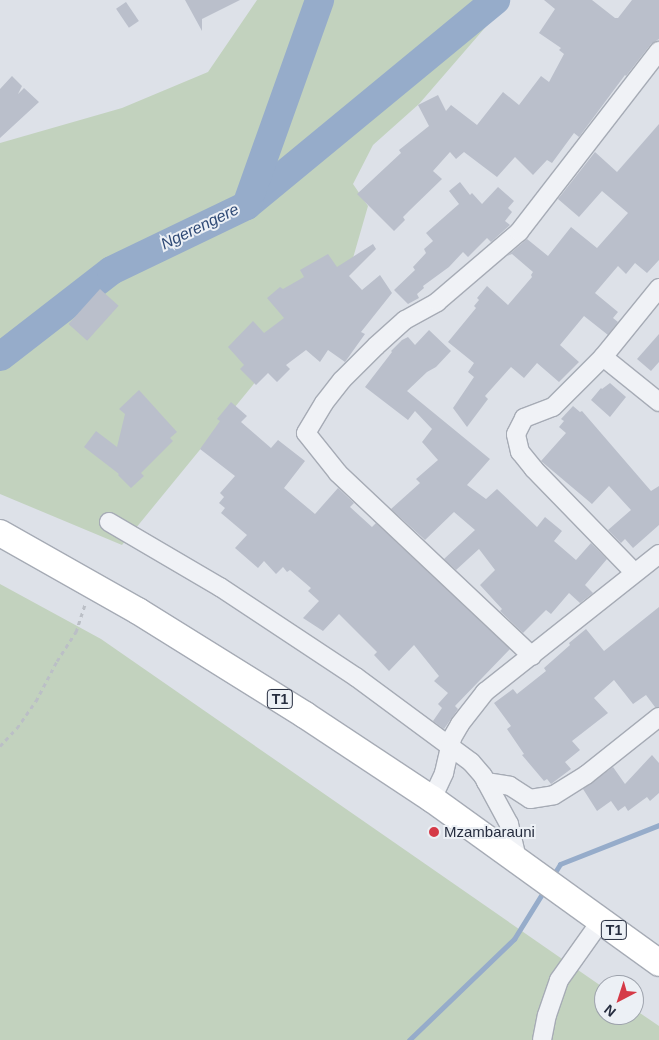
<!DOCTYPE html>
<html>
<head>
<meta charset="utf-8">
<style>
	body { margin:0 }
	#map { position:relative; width:659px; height:1040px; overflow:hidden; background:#dde1e8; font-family:Helvetica,sans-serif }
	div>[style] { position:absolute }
	.green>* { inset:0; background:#c2d2be }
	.stream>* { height:5px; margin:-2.5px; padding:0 2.5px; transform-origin:2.5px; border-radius:2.5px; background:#96acca }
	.river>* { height:29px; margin:-14.5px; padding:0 14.5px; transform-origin:14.5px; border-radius:14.5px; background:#96acca }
	.building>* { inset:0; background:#babfcb; transform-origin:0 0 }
	.path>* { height:3px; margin-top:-1.5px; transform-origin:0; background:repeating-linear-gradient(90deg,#bbbfc6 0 4px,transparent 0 8px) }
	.roads { filter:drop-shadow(1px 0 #a6abb5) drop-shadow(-1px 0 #a6abb5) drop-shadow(0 1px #a6abb5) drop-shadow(0 -1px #a6abb5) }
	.minor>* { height:18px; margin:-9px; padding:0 9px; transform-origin:9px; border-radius:9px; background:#f0f2f6 }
	.highway>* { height:26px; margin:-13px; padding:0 13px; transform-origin:13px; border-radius:13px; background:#fff }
	.dots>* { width:14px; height:14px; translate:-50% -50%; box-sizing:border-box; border:2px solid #ecf0f5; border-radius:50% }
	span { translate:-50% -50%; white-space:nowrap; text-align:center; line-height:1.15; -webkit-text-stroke:4px #ecf0f5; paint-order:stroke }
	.shield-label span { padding:1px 4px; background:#ecf0f5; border:1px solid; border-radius:4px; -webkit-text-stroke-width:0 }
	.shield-label { font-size:14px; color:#262d3f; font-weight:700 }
	.poi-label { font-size:15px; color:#262d3f }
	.left { translate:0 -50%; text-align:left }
	.water-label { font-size:16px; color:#2e4975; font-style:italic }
	.north { position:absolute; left:594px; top:975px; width:50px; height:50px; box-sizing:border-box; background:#ecf0f5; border:1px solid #9da2ac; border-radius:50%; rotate:220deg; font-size:14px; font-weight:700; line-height:20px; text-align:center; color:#262d3f }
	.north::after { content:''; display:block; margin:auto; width:18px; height:22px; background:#d53a47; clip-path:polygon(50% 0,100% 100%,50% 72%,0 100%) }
</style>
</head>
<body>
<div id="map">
	<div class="green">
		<div style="clip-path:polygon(257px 0,509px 0,419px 104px,373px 145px,353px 184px,368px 206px,351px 265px,122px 545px,0 494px,0 143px,122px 108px,208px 72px)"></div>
		<div style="clip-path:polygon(0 584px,101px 639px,604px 988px,604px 1015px,634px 1015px,634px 1009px,659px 1026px,659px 1040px,0 1040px)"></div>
	</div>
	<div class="stream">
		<div style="left:552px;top:877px;width:15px;rotate:-58deg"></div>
		<div style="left:560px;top:864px;width:106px;rotate:-21.5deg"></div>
		<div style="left:409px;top:1040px;width:146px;rotate:-43.9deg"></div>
		<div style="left:514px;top:939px;width:59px;rotate:-58.2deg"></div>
	</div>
	<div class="river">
		<div style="left:246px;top:205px;width:323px;rotate:-39.5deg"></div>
		<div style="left:0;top:356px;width:140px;rotate:-37.8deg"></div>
		<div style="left:111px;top:270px;width:150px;rotate:-25.7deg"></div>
		<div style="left:246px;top:205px;width:218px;rotate:-70.4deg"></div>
	</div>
	<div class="building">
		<div style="clip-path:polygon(185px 0,240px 0,202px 19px,202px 31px)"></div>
		<div style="clip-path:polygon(544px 0,592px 0,615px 18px,618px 18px,632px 0,659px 0,659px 39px,651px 44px,626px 76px,625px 75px,579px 137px,574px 133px,552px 163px,547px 160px,533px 175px,515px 157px,497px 177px,464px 152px,456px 159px,450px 152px,433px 171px,442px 179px,409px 211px,403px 217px,405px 220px,394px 231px,357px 194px,401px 153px,399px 150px,429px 126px,418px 105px,438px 95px,446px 111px,451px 105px,477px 125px,503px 92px,519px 105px,541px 76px,549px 82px,564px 54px,559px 50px,561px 48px,539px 33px,555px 9px)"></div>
		<div style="left:126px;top:2px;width:23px;height:12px;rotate:56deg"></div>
		<div style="clip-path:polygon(12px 76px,22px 86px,18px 94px,24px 88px,39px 102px,0 138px,0 89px)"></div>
		<div style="clip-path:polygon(659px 124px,659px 260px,647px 273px,635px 263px,626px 274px,618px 266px,595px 293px,618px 312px,613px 318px,618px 322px,608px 335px,584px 316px,560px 345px,579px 362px,559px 382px,537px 363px,524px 378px,511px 367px,485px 396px,488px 399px,467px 427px,453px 408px,474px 377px,468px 372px,474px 363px,448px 342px,476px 308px,474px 306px,479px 300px,477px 298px,487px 286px,508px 305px,532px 277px,531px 275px,533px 272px,512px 254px,507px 256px,527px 239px,548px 256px,571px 227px,597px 248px,628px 213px,602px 191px,579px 217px,558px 199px,595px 152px,617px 172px)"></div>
		<div style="clip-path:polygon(460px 182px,470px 195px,472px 193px,482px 204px,498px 187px,514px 201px,508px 208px,512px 212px,505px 221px,510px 225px,491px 242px,487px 238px,468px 257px,463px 252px,449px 267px,423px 286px,424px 288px,417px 294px,419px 298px,408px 304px,394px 290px,415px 270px,413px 267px,426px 253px,424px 249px,433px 241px,426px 233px,459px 204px,449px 191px)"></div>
		<div style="clip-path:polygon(373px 244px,376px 249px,349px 276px,362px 290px,380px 275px,392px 293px,361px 332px,365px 334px,345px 362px,328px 350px,320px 362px,306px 350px,286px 365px,290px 369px,277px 382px,268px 373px,256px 385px,240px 369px,244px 365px,228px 347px,253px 321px,264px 333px,284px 318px,267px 298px,280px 287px,283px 289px,304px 277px,300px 270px,328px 254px,337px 267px)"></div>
		<div style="left:100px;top:289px;width:25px;height:47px;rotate:42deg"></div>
		<div style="clip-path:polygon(429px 330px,451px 351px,436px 367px,427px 372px,407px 391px,490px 459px,467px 485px,486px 499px,497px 489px,537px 527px,545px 517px,562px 531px,554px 541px,576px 560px,591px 543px,607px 559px,585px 585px,593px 593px,580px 603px,569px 593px,551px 614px,546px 610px,523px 633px,500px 611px,502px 609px,480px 585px,495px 570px,479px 549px,456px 570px,444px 559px,475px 530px,454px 512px,425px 540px,391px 509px,420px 483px,416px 479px,438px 460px,422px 442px,432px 429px,415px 411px,408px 420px,365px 387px,392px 352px,391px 351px,402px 340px,408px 337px,415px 345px)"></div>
		<div style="clip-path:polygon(659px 334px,659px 362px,651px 371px,637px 359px)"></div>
		<div style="clip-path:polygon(610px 383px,626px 397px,610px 417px,591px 400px,601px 388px,602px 389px)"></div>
		<div style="clip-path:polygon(139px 390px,177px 432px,170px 438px,173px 441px,141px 473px,144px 476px,131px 488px,118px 475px,119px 474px,84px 447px,96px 431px,117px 447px,125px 414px,119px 409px)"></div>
		<div style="clip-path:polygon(231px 402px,247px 416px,241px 422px,271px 448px,278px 440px,305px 461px,284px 488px,315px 514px,338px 488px,354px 503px,350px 507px,372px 527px,376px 523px,510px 649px,455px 706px,458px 709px,444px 729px,433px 721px,442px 708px,438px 704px,448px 693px,434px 681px,439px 676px,414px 645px,389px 671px,374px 655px,377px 652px,339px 614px,323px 631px,303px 618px,319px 601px,308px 591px,311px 588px,290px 570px,287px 572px,283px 567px,276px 574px,264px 561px,258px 568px,235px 548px,247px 535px,221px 513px,225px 508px,219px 503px,224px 497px,220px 493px,235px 476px,200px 449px,220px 421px,217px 419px)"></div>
		<div style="clip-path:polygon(573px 406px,580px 412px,582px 411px,651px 491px,659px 486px,659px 525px,633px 548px,625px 539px,621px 543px,608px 530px,631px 510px,609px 486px,592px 504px,541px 461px,566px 433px,559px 427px,564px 421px,561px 419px)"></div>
		<div style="clip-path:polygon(659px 607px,659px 707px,655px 707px,646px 695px,633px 704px,614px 680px,594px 698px,608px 713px,572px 741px,580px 750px,565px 762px,571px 769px,551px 784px,547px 779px,544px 781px,522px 755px,524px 754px,507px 729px,511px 726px,494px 703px,513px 689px,517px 694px,546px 671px,544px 668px,570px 645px,569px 643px,586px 629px,604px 651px)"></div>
		<div style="clip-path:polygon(652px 755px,659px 763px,659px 793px,650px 801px,647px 797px,628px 811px,625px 806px,618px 811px,611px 801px,597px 811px,583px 789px,613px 767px,625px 784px)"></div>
	</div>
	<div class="path">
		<div style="left:0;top:746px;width:25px;rotate:-47deg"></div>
		<div style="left:17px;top:728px;width:33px;rotate:-55deg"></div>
		<div style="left:36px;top:701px;width:45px;rotate:-62.3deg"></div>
		<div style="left:57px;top:661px;width:35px;rotate:-57deg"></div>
		<div style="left:76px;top:632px;width:29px;rotate:-72deg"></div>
	</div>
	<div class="roads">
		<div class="minor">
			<div style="left:603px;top:357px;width:72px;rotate:38.8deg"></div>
			<div style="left:109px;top:522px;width:129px;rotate:30.4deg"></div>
			<div style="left:220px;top:587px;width:163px;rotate:33.5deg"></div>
			<div style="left:356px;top:677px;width:143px;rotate:36.5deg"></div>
			<div style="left:471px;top:762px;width:18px;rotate:49deg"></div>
			<div style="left:483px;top:776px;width:55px;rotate:61.6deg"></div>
			<div style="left:509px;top:824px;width:37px;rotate:77deg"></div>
			<div style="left:634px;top:572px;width:144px;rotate:-134.2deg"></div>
			<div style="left:534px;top:469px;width:22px;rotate:-129deg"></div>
			<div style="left:520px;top:452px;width:18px;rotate:-103deg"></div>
			<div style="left:516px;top:434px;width:18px;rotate:-63deg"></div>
			<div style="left:524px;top:418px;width:31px;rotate:-21deg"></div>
			<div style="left:553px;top:407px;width:71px;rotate:-45deg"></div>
			<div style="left:603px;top:357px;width:89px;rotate:-50.9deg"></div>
			<div style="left:532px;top:656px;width:267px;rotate:-136.7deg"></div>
			<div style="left:338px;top:473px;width:51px;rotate:-128.7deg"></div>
			<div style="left:306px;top:433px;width:35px;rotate:-59deg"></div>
			<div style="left:324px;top:403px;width:29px;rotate:-52deg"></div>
			<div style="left:342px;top:380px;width:48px;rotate:-45deg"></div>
			<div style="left:376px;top:346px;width:39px;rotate:-42deg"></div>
			<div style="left:405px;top:320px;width:37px;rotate:-29deg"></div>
			<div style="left:437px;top:302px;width:108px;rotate:-40.5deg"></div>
			<div style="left:519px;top:232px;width:229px;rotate:-52.3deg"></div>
			<div style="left:486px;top:782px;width:24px;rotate:9deg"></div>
			<div style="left:510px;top:786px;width:24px;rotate:33deg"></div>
			<div style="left:530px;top:799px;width:24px;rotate:-9deg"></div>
			<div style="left:554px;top:795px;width:38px;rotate:-32deg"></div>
			<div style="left:586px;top:775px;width:93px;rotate:-38.5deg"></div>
			<div style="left:432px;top:799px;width:29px;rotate:-65deg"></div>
			<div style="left:444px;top:773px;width:36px;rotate:-77deg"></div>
			<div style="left:452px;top:738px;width:16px;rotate:-60deg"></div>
			<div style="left:460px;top:724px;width:41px;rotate:-52deg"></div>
			<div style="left:485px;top:692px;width:222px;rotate:-38.4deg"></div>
			<div style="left:542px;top:1040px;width:25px;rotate:-79deg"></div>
			<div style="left:547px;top:1015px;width:37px;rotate:-71deg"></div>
			<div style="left:559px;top:980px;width:72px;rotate:-54.6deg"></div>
		</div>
		<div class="highway">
			<div style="left:0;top:533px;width:159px;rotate:29.5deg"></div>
			<div style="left:138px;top:611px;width:197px;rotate:31.9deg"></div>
			<div style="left:305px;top:715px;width:152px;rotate:33.5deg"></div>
			<div style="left:432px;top:799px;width:280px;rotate:35.8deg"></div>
		</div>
	</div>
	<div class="dots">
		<div style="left:434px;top:832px;background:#d53a47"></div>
	</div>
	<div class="shield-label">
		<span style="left:280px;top:699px">T1</span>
		<span style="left:614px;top:930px">T1</span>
	</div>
	<div class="poi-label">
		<span class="left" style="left:444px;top:832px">Mzambarauni</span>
	</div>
	<div class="water-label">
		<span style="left:200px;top:227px;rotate:-26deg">Ngerengere</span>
	</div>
	<div class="north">N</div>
</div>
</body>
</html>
